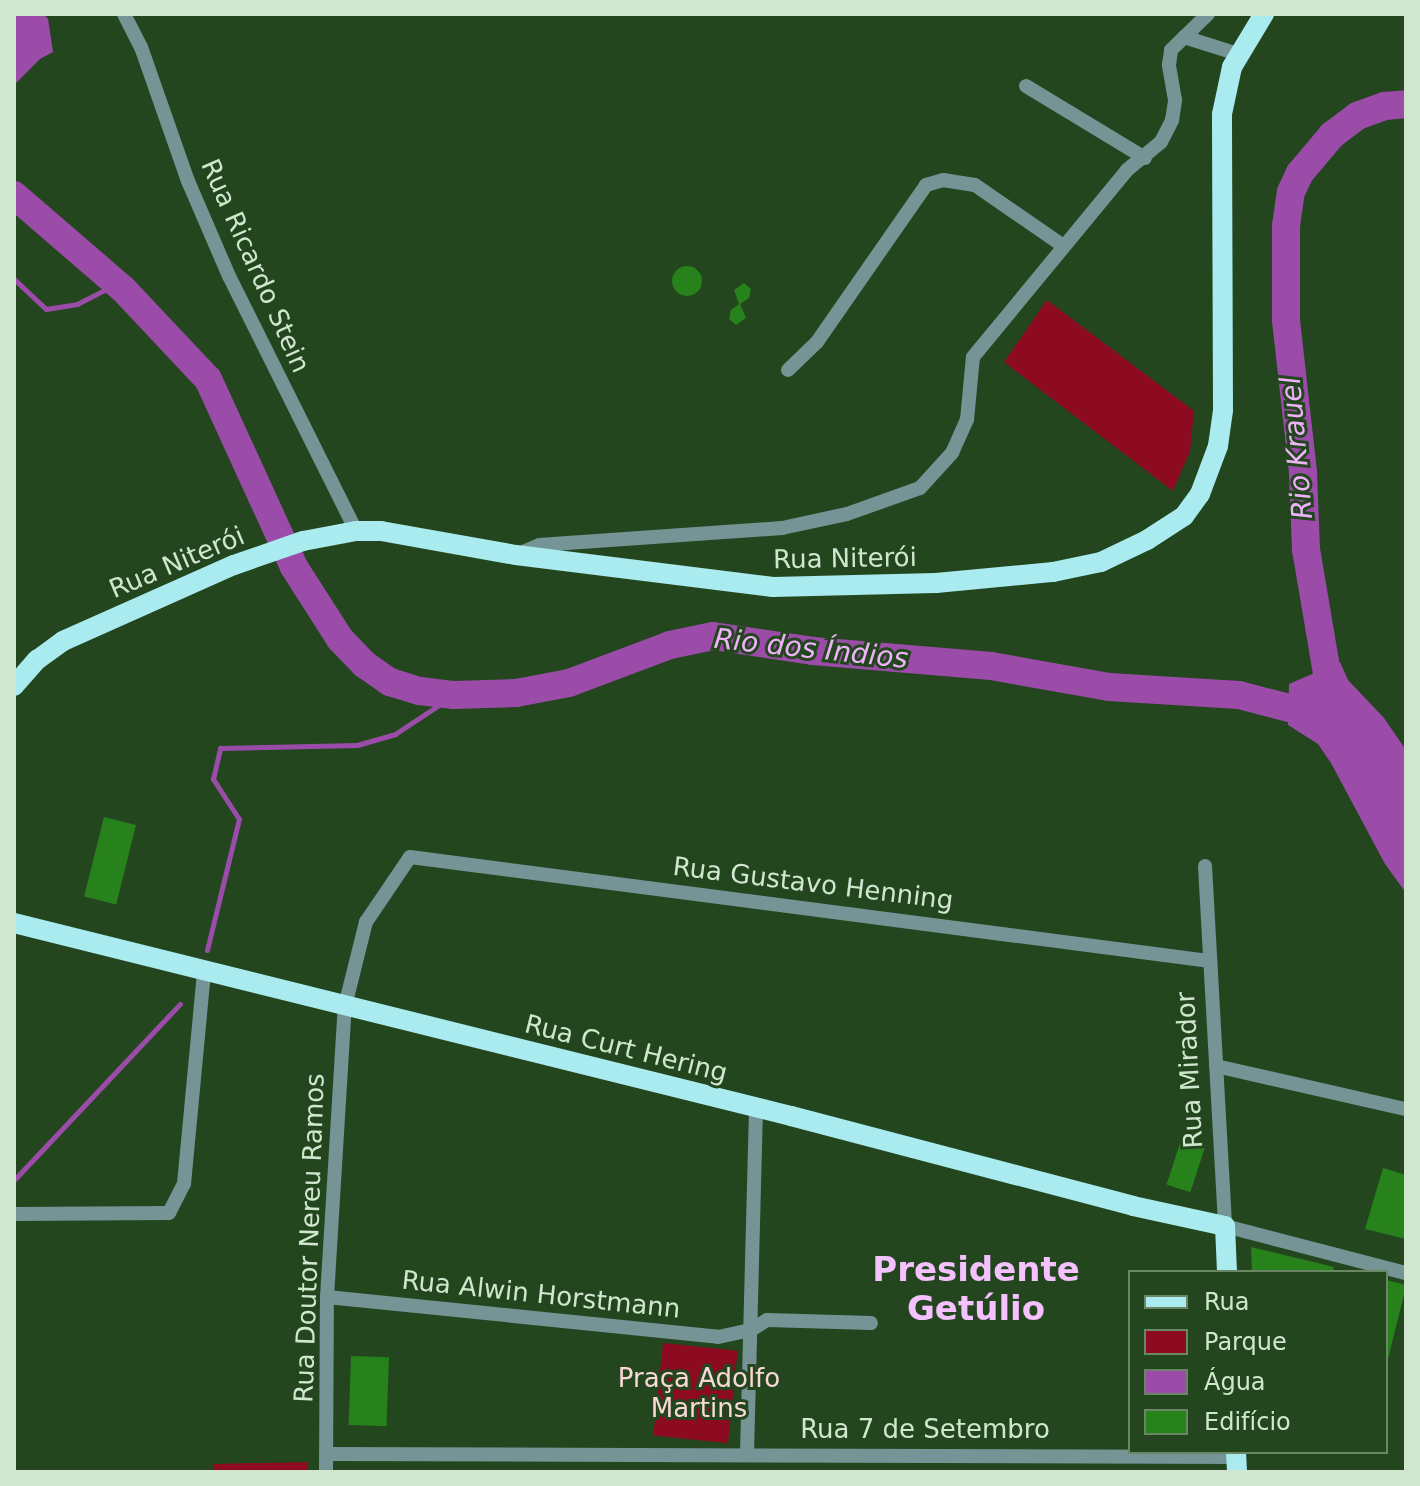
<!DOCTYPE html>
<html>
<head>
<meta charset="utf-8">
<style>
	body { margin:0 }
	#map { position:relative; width:1420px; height:1486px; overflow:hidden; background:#23461f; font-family:"DejaVu Sans",sans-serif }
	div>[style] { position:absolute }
	.green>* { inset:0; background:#8c0b20; transform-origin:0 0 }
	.water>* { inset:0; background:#9b4ca9 }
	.stream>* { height:5px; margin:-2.5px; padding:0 2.5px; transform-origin:2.5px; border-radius:2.5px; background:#9b4ca9 }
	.river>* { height:28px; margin:-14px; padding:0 14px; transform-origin:14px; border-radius:14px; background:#9b4ca9 }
	.building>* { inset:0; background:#27821c; transform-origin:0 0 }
	.round { border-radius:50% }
	.minor>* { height:14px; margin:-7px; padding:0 7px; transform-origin:7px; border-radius:7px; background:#759496 }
	.major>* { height:20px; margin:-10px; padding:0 10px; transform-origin:10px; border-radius:10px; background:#a9ebef }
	span { translate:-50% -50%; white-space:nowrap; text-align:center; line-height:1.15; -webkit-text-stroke:6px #23461f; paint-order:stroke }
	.street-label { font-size:26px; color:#d1e6ce }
	.park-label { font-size:26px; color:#fad8d6 }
	.water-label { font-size:28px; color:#efb3f9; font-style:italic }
	.district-label { font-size:34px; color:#f5c1fe; font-weight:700 }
	.frame { position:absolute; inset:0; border:16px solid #d1e6ce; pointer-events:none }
	.legend { position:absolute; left:1128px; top:1270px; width:260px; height:184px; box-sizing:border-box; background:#23461f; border:2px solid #698665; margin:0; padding:10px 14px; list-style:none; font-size:24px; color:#d1e6ce }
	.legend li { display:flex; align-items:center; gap:16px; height:40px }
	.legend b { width:40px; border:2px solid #698665 }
</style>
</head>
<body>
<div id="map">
	<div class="green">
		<div style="clip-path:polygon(1047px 300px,1194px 411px,1190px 451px,1173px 491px,1004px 362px)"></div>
		<div style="left:663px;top:1343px;width:75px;height:93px;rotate:6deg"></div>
		<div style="clip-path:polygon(308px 1462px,308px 1472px,213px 1472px,213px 1464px)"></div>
	</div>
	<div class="water">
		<div style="clip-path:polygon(14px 14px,44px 14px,48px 19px,53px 52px,40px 59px,14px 85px)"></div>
		<div style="clip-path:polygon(1340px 662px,1348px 680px,1384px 718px,1406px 750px,1406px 893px,1385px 864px,1331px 763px,1318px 744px,1288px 725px,1289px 684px)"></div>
	</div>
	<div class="stream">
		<div style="left:14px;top:279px;width:44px;rotate:43.2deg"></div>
		<div style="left:46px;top:309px;width:31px;rotate:-9deg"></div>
		<div style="left:77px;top:304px;width:30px;rotate:-27deg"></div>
		<div style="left:104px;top:290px;width:20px"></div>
		<div style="left:207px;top:950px;width:135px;rotate:-76.3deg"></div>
		<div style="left:239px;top:819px;width:48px;rotate:-123deg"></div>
		<div style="left:213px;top:779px;width:32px;rotate:-77deg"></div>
		<div style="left:220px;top:748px;width:137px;rotate:-1.3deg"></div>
		<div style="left:357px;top:745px;width:40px;rotate:-16deg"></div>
		<div style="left:395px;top:734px;width:71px;rotate:-33.5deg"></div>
		<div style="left:14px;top:1180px;width:242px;rotate:-46.7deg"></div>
	</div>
	<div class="river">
		<div style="left:14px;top:195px;width:145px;rotate:40.8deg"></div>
		<div style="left:124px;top:290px;width:122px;rotate:46.7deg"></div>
		<div style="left:208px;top:379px;width:207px;rotate:65.4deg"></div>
		<div style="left:294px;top:567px;width:85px;rotate:57.4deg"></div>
		<div style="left:340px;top:639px;width:35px;rotate:46deg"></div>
		<div style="left:364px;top:664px;width:32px;rotate:35deg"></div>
		<div style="left:390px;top:682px;width:31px;rotate:17deg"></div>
		<div style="left:420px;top:691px;width:34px;rotate:7deg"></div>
		<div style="left:454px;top:695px;width:62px;rotate:-1.8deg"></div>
		<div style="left:516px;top:693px;width:54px;rotate:-10.7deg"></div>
		<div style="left:569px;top:683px;width:108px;rotate:-20.6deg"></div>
		<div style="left:670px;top:645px;width:44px;rotate:-11.8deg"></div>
		<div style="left:713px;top:636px;width:101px;rotate:8.5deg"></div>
		<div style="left:813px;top:651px;width:179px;rotate:4.8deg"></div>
		<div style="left:991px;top:666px;width:120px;rotate:10.1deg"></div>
		<div style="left:1109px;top:687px;width:130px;rotate:3.5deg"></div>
		<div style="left:1239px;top:695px;width:91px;rotate:14.6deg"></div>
		<div style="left:1332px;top:703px;width:155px;rotate:-99.6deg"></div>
		<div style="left:1306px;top:550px;width:78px;rotate:-92.2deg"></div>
		<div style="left:1303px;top:472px;width:153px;rotate:-96.4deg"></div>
		<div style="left:1286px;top:320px;width:94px;rotate:-90deg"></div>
		<div style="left:1286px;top:226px;width:34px;rotate:-82deg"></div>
		<div style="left:1291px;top:192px;width:21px;rotate:-65deg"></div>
		<div style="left:1300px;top:173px;width:50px;rotate:-49.9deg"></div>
		<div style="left:1332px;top:135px;width:31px;rotate:-37deg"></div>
		<div style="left:1357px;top:116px;width:30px;rotate:-20deg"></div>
		<div style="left:1385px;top:106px;width:21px;rotate:-5deg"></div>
	</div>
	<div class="building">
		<div class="round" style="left:672px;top:266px;width:30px;height:30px"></div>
		<div style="clip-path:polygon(744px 283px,751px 289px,749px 298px,740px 304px,746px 318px,736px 325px,729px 319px,731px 310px,739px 304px,734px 290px)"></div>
		<div style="left:104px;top:817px;width:33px;height:82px;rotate:14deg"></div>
		<div style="left:1182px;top:1137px;width:25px;height:50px;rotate:18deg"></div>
		<div style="clip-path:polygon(1383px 1168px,1406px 1175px,1406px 1239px,1365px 1229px)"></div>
		<div style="clip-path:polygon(1251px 1247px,1334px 1267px,1333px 1272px,1252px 1272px)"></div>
		<div style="left:1386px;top:1280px;width:21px;height:84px;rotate:14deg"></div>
		<div style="left:351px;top:1356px;width:38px;height:69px;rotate:2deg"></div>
	</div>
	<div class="minor">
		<div style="left:124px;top:14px;width:37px;rotate:63deg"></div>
		<div style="left:141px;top:47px;width:142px;rotate:70.7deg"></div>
		<div style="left:188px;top:181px;width:103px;rotate:66.7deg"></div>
		<div style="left:229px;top:276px;width:285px;rotate:63.5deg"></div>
		<div style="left:1184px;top:37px;width:57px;rotate:17.5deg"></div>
		<div style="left:1026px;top:86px;width:139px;rotate:31.2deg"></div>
		<div style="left:788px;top:370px;width:40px;rotate:-44deg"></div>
		<div style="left:817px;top:342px;width:191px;rotate:-55.2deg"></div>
		<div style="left:926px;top:185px;width:18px;rotate:-16deg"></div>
		<div style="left:943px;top:180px;width:32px;rotate:9deg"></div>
		<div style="left:975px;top:185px;width:106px;rotate:34.6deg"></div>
		<div style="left:516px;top:555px;width:25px;rotate:-23deg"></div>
		<div style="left:539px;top:545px;width:244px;rotate:-4deg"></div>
		<div style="left:782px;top:528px;width:66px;rotate:-12.2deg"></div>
		<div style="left:847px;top:514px;width:77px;rotate:-19.6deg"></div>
		<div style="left:920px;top:488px;width:47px;rotate:-47.6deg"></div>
		<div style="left:952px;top:453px;width:36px;rotate:-66deg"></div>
		<div style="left:967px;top:420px;width:63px;rotate:-84.6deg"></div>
		<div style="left:973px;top:357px;width:242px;rotate:-50.5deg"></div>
		<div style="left:1127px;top:170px;width:44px;rotate:-39.5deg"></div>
		<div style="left:1161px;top:142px;width:25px;rotate:-63deg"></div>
		<div style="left:1172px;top:120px;width:20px;rotate:-81deg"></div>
		<div style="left:1175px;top:100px;width:36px;rotate:-100deg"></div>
		<div style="left:1169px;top:65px;width:15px;rotate:-82deg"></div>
		<div style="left:1171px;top:50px;width:52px;rotate:-44.2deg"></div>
		<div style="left:1205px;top:866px;width:361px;rotate:86.8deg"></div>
		<div style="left:1225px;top:1226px;width:187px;rotate:14.6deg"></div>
		<div style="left:1216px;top:1066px;width:195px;rotate:12.8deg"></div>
		<div style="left:14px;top:1214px;width:155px;rotate:-0.4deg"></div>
		<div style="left:169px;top:1213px;width:33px;rotate:-63deg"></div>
		<div style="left:184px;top:1184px;width:214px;rotate:-84.6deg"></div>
		<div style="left:327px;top:1297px;width:393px;rotate:5.8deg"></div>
		<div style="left:718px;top:1337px;width:34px;rotate:-12deg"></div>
		<div style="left:751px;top:1330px;width:19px;rotate:-32deg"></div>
		<div style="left:767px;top:1320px;width:104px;rotate:1.7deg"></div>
		<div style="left:747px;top:1453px;width:344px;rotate:-88.5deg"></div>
		<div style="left:326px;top:1454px;width:910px;rotate:0.19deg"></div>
		<div style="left:326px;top:1472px;width:175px;rotate:-89.7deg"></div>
		<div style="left:327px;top:1297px;width:292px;rotate:-86.5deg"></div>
		<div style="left:345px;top:1006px;width:87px;rotate:-76deg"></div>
		<div style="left:366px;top:922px;width:78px;rotate:-55.9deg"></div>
		<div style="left:410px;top:857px;width:807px;rotate:7.41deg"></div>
	</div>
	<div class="major">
		<div style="left:14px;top:686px;width:35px;rotate:-49deg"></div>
		<div style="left:37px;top:660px;width:32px;rotate:-36deg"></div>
		<div style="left:63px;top:641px;width:187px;rotate:-24deg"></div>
		<div style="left:234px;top:565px;width:73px;rotate:-19.2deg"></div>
		<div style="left:303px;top:541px;width:54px;rotate:-10.7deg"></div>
		<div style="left:356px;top:531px;width:25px"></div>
		<div style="left:381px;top:531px;width:137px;rotate:10.1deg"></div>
		<div style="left:516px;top:555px;width:259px;rotate:7.1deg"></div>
		<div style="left:773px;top:587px;width:163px;rotate:-1.4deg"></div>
		<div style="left:936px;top:583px;width:118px;rotate:-5.4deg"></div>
		<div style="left:1053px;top:572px;width:49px;rotate:-11.8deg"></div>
		<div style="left:1101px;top:562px;width:51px;rotate:-25.6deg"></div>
		<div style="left:1147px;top:540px;width:44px;rotate:-33deg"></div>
		<div style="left:1184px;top:516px;width:27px;rotate:-54deg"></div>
		<div style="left:1200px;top:494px;width:51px;rotate:-69.4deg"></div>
		<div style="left:1218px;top:446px;width:36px;rotate:-82deg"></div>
		<div style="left:1223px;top:410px;width:296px;rotate:-90.2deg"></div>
		<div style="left:1222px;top:114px;width:48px;rotate:-78deg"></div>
		<div style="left:1232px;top:67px;width:62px;rotate:-58.9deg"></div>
		<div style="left:14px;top:923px;width:801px;rotate:13.95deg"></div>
		<div style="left:791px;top:1116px;width:354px;rotate:14.7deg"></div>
		<div style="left:1133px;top:1206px;width:94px;rotate:12.3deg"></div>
		<div style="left:1225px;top:1226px;width:46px;rotate:87.5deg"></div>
		<div style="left:1236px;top:1452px;width:20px;rotate:87deg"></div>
	</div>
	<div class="street-label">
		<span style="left:255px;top:266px;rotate:66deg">Rua Ricardo Stein</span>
		<span style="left:845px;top:559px;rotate:-1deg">Rua Niterói</span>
		<span style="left:177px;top:563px;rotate:-23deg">Rua Niterói</span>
		<span style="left:813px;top:884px;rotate:7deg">Rua Gustavo Henning</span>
		<span style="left:626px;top:1049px;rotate:14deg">Rua Curt Hering</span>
		<span style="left:1190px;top:1070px;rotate:-93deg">Rua Mirador</span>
		<span style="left:310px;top:1238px;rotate:-88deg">Rua Doutor Nereu Ramos</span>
		<span style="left:541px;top:1295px;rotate:6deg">Rua Alwin Horstmann</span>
		<span style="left:925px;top:1430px">Rua 7 de Setembro</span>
	</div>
	<div class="park-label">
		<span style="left:699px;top:1394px">Praça Adolfo<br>Martins</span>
	</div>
	<div class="water-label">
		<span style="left:1297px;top:448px;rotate:-95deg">Rio Krauel</span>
		<span style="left:811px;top:649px;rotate:6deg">Rio dos Índios</span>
	</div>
	<div class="district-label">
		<span style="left:976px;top:1289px">Presidente<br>Getúlio</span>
	</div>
	<div class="frame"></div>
	<ul class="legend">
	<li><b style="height:10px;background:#a9ebef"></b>Rua</li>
	<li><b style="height:22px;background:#8c0b20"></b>Parque</li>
	<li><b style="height:22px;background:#9b4ca9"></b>Água</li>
	<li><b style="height:22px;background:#27821c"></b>Edifício</li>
	</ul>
</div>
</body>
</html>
